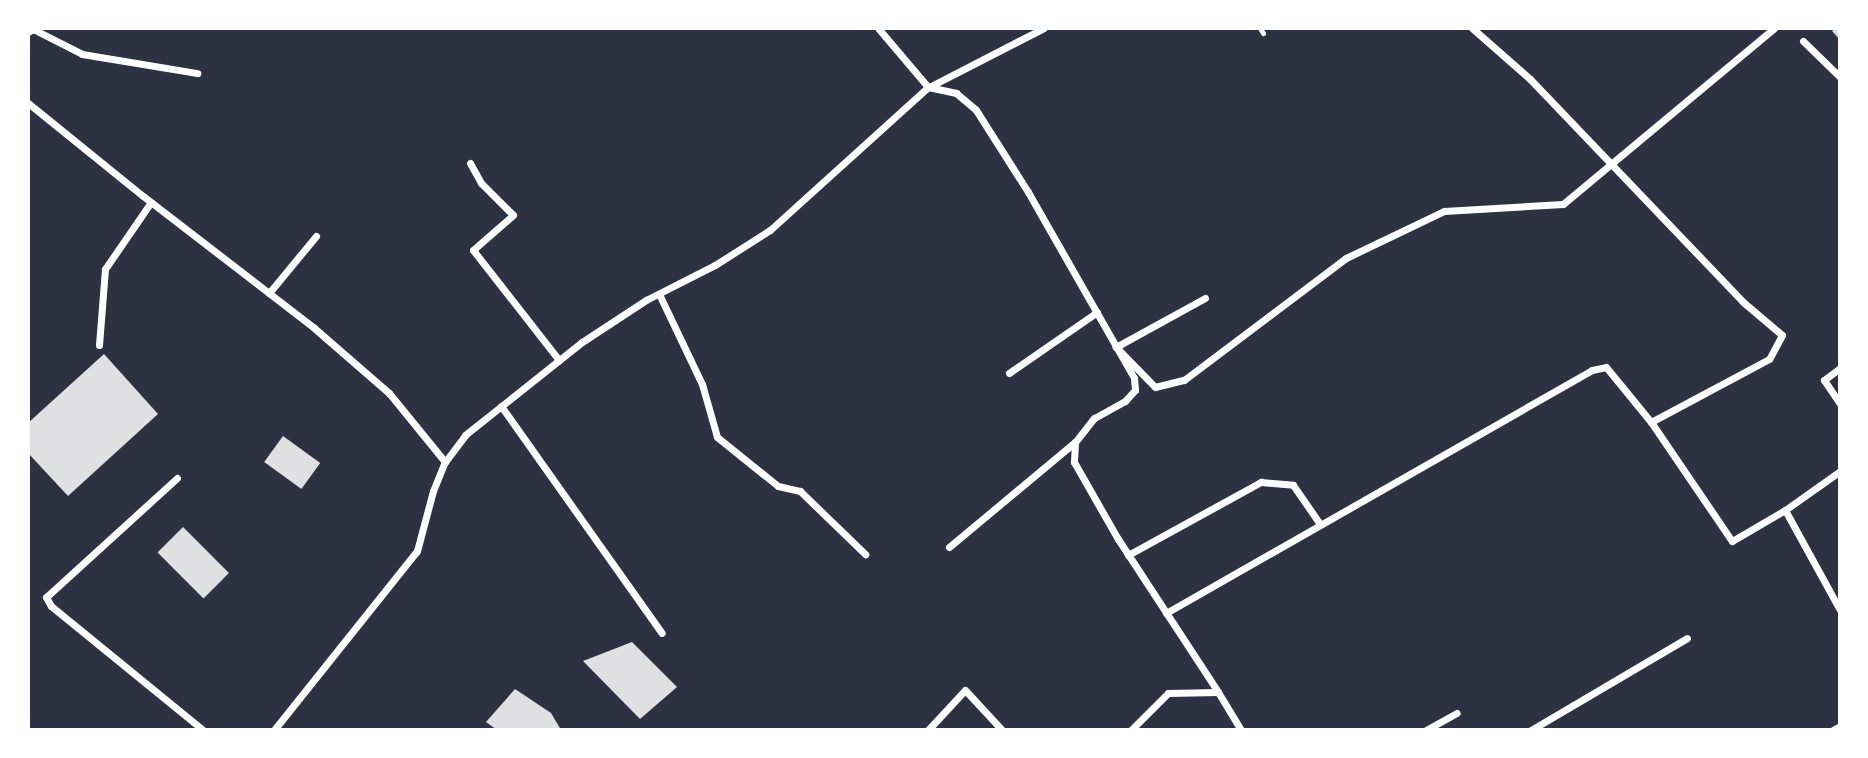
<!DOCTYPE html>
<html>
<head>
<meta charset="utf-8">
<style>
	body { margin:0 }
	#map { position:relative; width:1868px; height:758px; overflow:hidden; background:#2d3142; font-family:Arial,sans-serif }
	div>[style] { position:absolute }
	.building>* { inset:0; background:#e0e0e3; transform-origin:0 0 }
	.service>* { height:5px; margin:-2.5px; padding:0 2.5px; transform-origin:2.5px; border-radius:2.5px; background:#fff }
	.minor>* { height:7px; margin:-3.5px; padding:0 3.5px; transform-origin:3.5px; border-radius:3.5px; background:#fff }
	span { translate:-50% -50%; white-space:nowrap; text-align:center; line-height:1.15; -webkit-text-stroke:5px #fff; paint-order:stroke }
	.frame { position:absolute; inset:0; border:30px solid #fff; pointer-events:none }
</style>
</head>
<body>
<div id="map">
	<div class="building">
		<div style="clip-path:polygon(1837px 28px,1840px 28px,1840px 40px,1832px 31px)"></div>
		<div style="clip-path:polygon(104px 354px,158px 414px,68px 496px,28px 453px,28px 423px)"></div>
		<div style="left:283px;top:436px;width:46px;height:32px;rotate:36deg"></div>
		<div style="left:183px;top:527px;width:65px;height:36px;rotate:45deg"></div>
		<div style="clip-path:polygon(632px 642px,677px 687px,640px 719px,583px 661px)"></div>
		<div style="clip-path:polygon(515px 689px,551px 713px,561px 730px,497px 730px,486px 722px)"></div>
	</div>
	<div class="service">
		<div style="left:1260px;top:28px;width:6px;rotate:59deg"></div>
	</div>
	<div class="minor">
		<div style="left:1472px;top:28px;width:77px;rotate:41.3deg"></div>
		<div style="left:1530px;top:79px;width:308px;rotate:46.3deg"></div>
		<div style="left:1743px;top:302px;width:51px;rotate:40.2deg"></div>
		<div style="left:1782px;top:335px;width:27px;rotate:118deg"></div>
		<div style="left:1769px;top:359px;width:134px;rotate:151.9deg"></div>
		<div style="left:28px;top:32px;width:6px;rotate:-31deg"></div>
		<div style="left:33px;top:29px;width:55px;rotate:27deg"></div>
		<div style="left:82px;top:54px;width:117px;rotate:9.4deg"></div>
		<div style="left:1803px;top:41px;width:52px;rotate:44.2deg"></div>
		<div style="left:928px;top:87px;width:29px;rotate:12deg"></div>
		<div style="left:956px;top:93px;width:26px;rotate:40deg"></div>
		<div style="left:976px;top:110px;width:97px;rotate:57.6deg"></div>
		<div style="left:1028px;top:192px;width:214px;rotate:60.3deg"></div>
		<div style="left:1134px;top:378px;width:12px;rotate:85deg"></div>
		<div style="left:1135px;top:390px;width:15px;rotate:132deg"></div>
		<div style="left:1125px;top:401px;width:35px;rotate:151deg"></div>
		<div style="left:1094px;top:418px;width:31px;rotate:128deg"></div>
		<div style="left:1075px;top:442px;width:20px;rotate:93deg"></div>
		<div style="left:1074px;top:462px;width:89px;rotate:60.3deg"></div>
		<div style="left:1118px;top:539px;width:183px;rotate:56.8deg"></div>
		<div style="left:929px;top:87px;width:129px;rotate:-27.2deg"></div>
		<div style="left:28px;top:103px;width:148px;rotate:39deg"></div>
		<div style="left:143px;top:196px;width:215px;rotate:37.6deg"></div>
		<div style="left:313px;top:327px;width:101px;rotate:41deg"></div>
		<div style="left:389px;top:393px;width:89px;rotate:50.9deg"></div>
		<div style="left:470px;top:163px;width:23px;rotate:61deg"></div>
		<div style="left:481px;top:183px;width:45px;rotate:45deg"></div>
		<div style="left:513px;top:215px;width:53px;rotate:138.8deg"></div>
		<div style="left:473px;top:250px;width:140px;rotate:52deg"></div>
		<div style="left:269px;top:293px;width:74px;rotate:-50.5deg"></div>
		<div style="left:659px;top:294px;width:100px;rotate:64.5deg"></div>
		<div style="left:702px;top:384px;width:55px;rotate:74.2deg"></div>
		<div style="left:717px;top:437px;width:78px;rotate:38.8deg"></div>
		<div style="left:778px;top:486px;width:23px;rotate:13deg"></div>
		<div style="left:800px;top:491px;width:91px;rotate:44.1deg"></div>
		<div style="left:1205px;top:298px;width:102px;rotate:151.2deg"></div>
		<div style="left:1116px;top:347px;width:56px;rotate:45.7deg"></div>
		<div style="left:1155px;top:387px;width:30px;rotate:-14deg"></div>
		<div style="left:1184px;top:380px;width:203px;rotate:-37deg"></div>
		<div style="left:1346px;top:258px;width:109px;rotate:-25.6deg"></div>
		<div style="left:1444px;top:211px;width:119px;rotate:-3.4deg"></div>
		<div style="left:1563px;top:204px;width:275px;rotate:-39.8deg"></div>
		<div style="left:99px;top:345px;width:76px;rotate:-85.5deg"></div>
		<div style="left:105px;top:269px;width:81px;rotate:-55.5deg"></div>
		<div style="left:1840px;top:368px;width:20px;rotate:143deg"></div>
		<div style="left:1824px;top:380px;width:29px;rotate:56deg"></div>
		<div style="left:1009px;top:373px;width:107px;rotate:-34.7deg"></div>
		<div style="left:501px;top:406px;width:278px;rotate:54.7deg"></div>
		<div style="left:177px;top:478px;width:177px;rotate:137.7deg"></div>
		<div style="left:46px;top:597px;width:10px;rotate:61deg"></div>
		<div style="left:51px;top:606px;width:196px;rotate:39.2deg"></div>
		<div style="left:1785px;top:510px;width:114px;rotate:61.2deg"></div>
		<div style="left:949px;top:547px;width:164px;rotate:-39.8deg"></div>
		<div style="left:1128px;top:555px;width:152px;rotate:-28.8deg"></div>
		<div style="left:1261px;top:482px;width:32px;rotate:5deg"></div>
		<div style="left:1293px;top:485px;width:47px;rotate:55.3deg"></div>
		<div style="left:1166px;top:613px;width:490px;rotate:-29.7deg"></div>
		<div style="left:1592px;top:370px;width:14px;rotate:-12deg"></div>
		<div style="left:1606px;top:367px;width:71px;rotate:50.7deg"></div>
		<div style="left:1651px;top:422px;width:144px;rotate:55.8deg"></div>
		<div style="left:1732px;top:541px;width:61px;rotate:-30.3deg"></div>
		<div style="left:1785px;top:510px;width:67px;rotate:-35.3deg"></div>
		<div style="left:274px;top:730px;width:229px;rotate:-51.4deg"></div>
		<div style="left:417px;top:551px;width:62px;rotate:-75.1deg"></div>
		<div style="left:433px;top:491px;width:31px;rotate:-68deg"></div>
		<div style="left:445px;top:462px;width:34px;rotate:-53deg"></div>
		<div style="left:465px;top:435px;width:149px;rotate:-38.5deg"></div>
		<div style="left:582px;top:342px;width:77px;rotate:-33.3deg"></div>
		<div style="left:646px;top:300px;width:77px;rotate:-26.9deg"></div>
		<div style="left:715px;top:265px;width:65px;rotate:-32.5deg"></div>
		<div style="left:770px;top:230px;width:213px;rotate:-42.1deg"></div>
		<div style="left:928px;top:87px;width:77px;rotate:-130.3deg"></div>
		<div style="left:928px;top:730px;width:54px;rotate:-47.2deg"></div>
		<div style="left:965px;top:690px;width:54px;rotate:47.2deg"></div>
		<div style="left:1131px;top:730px;width:52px;rotate:-45deg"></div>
		<div style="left:1168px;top:693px;width:50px;rotate:-1.1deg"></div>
		<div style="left:1218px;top:692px;width:44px;rotate:58.8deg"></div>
		<div style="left:1426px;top:730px;width:35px;rotate:-29deg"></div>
		<div style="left:1531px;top:730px;width:181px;rotate:-30.5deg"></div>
		<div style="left:1833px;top:730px;width:8px;rotate:-30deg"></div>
	</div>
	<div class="frame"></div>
</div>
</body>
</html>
